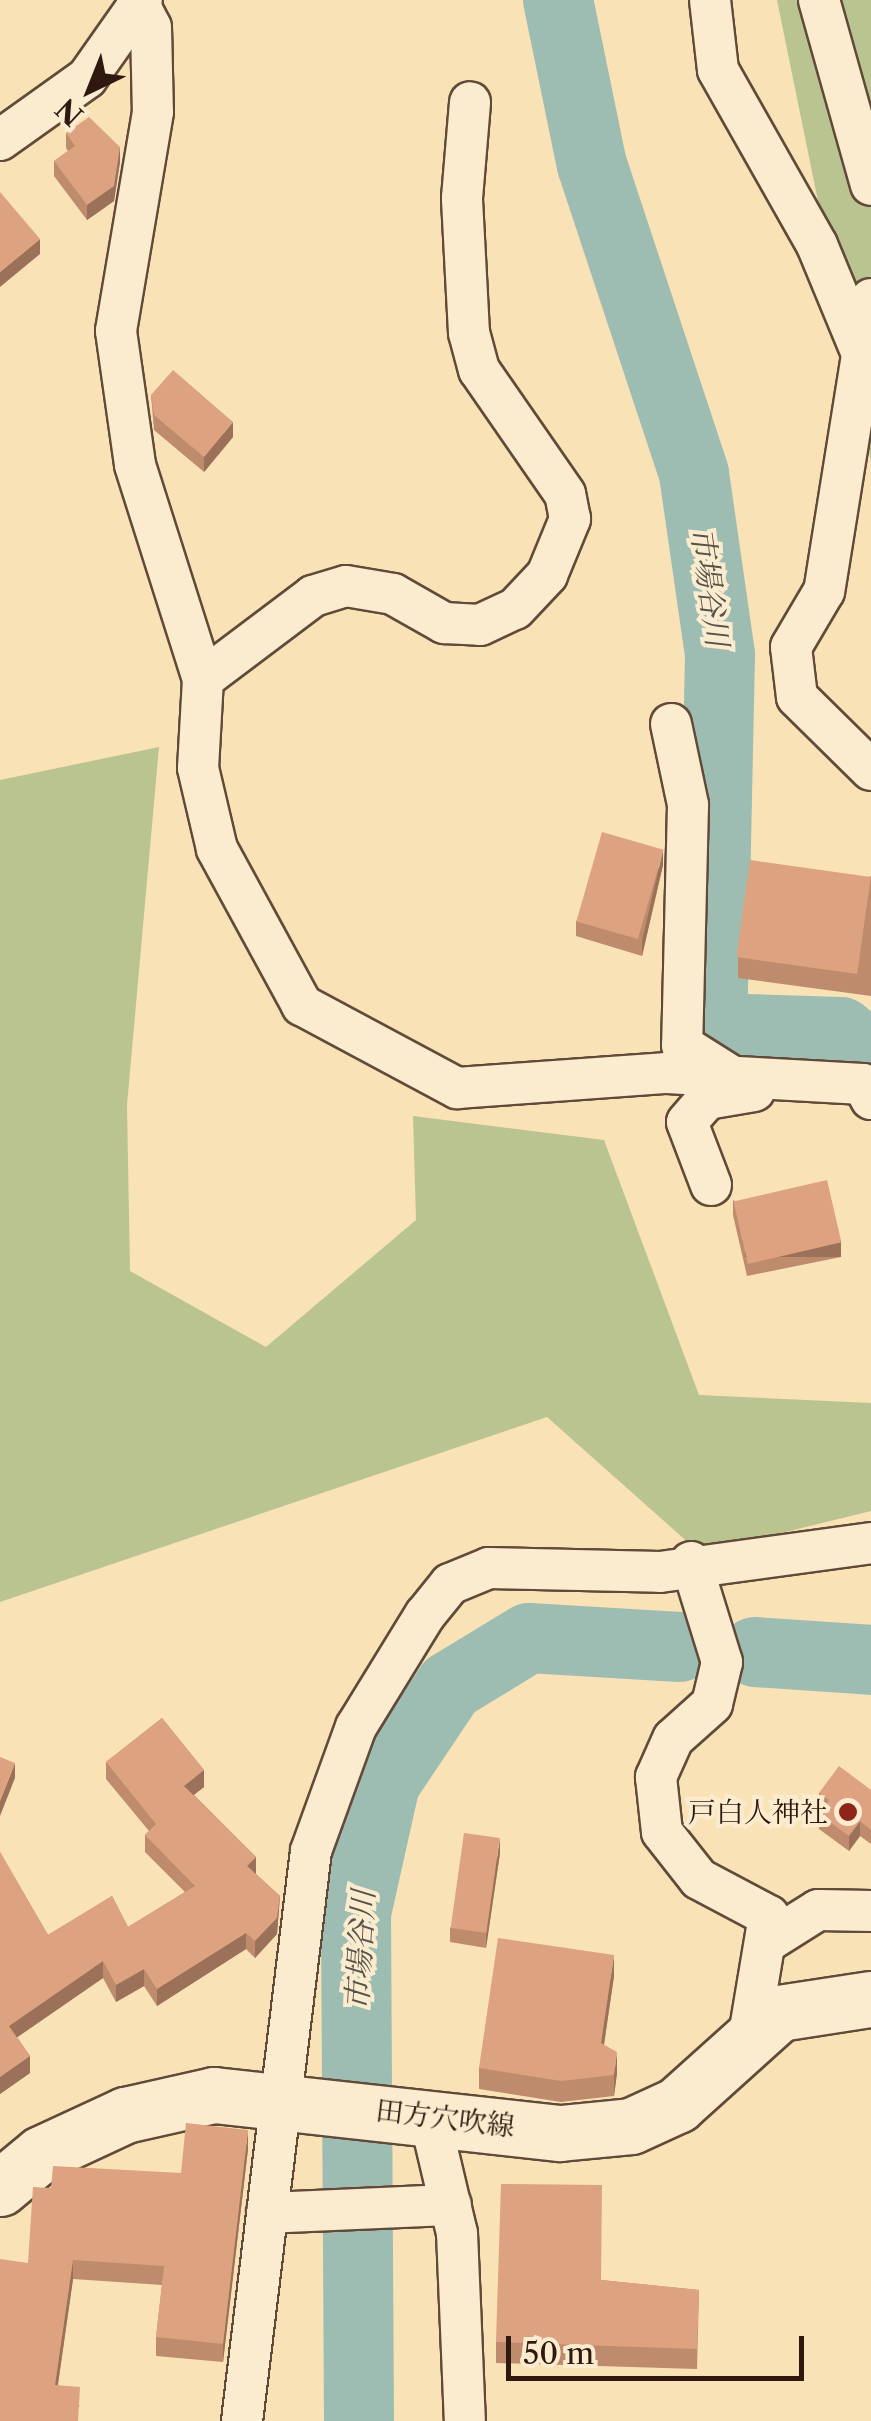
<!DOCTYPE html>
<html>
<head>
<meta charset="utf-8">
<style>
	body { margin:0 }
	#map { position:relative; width:871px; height:2421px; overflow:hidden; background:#f9e2b5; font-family:"Libre Caslon Text","Noto Serif JP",serif }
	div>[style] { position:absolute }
	.green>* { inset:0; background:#bac490 }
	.river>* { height:70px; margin:-35px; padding:0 35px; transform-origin:35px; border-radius:35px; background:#9ebdb2 }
	.roads { filter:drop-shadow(2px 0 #614a39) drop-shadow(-2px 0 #614a39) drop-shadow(0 2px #614a39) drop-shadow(0 -2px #614a39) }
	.street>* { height:40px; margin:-20px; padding:0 20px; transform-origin:20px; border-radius:20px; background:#fbeccf }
	.secondary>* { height:55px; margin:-27.5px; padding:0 27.5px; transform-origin:27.5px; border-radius:27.5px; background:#fbeccf }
	.wall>* { inset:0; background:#be8b6d }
	.shaded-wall>* { inset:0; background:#9b7159; transform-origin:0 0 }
	.building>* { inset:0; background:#dda27f; transform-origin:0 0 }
	.dots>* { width:28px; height:28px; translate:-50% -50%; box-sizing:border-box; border:5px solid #fbeccf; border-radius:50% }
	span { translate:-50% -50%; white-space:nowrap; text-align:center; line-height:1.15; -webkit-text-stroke:8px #fbeccf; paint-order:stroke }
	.poi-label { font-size:28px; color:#2e1810 }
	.right { translate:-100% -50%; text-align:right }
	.street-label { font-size:28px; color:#2e1810 }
	.water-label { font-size:30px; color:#555249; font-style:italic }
	.north { position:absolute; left:40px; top:40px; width:100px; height:100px; -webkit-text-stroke:8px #fbeccf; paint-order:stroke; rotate:223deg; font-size:28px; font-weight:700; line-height:40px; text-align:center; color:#2e1810 }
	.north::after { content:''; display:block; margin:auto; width:35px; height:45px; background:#2e1810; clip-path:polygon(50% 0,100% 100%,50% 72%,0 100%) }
	.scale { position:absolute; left:506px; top:2336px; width:298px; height:45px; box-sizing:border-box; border:5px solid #2e1810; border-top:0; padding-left:12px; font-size:30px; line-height:35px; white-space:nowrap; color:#2e1810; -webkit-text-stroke:8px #fbeccf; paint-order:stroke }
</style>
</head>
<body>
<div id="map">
	<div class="green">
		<div style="clip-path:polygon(777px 0,871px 0,871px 461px)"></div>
		<div style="clip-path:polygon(159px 747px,127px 1105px,130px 1271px,266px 1347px,416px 1220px,413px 1116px,604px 1140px,699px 1395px,871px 1403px,871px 1511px,700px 1553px,547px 1417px,0 1602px,0 780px)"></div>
	</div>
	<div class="river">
		<div style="left:558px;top:0;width:168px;rotate:78.4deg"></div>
		<div style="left:592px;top:165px;width:325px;rotate:71.7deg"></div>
		<div style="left:694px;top:474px;width:183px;rotate:81.8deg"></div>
		<div style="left:720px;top:655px;width:373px;rotate:91.2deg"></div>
		<div style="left:712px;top:1028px;width:129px;rotate:1.8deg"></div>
		<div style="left:841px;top:1032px;width:38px;rotate:39deg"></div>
		<div style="left:755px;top:1652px;width:116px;rotate:3.9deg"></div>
		<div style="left:359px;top:2421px;width:508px;rotate:-90.34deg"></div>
		<div style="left:356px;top:1913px;width:133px;rotate:-77.4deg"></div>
		<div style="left:385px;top:1783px;width:117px;rotate:-56.2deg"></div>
		<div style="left:450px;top:1686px;width:92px;rotate:-31.3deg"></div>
		<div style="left:529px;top:1638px;width:151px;rotate:3.4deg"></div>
	</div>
	<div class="roads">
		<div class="street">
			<div style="left:137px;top:0;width:30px;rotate:63deg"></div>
			<div style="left:151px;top:27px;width:85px;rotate:88.7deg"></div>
			<div style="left:153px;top:112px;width:222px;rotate:99.6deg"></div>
			<div style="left:116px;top:331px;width:135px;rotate:81.9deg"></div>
			<div style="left:135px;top:465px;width:225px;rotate:72.4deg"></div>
			<div style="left:203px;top:679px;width:89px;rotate:93.2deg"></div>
			<div style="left:198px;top:768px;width:83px;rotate:76.8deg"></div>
			<div style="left:217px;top:849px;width:178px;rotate:61.4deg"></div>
			<div style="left:302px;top:1005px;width:176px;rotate:28.2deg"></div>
			<div style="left:457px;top:1088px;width:211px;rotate:-4.1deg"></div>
			<div style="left:667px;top:1073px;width:196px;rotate:3.2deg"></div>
			<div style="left:863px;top:1084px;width:17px;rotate:62deg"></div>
			<div style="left:710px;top:0;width:70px;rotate:83.5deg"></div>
			<div style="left:718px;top:70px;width:201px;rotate:60.5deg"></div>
			<div style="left:817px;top:245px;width:115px;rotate:67.5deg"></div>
			<div style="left:819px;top:0;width:192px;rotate:74.3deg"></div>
			<div style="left:0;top:140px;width:107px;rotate:-35.5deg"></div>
			<div style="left:87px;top:78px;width:95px;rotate:-54.8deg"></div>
			<div style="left:871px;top:299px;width:296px;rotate:99.1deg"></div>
			<div style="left:824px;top:591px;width:65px;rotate:120.5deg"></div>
			<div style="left:791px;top:647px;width:50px;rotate:83.2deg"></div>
			<div style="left:797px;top:697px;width:104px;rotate:44.6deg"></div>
			<div style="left:203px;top:679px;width:138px;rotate:-37deg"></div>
			<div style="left:313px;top:596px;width:34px;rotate:-17deg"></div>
			<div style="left:346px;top:586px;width:48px;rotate:9.7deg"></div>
			<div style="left:393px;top:594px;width:59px;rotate:29.6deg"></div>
			<div style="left:444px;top:623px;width:36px;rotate:3deg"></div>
			<div style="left:480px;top:625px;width:38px;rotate:-25deg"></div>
			<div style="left:515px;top:609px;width:47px;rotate:-46.7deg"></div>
			<div style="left:547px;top:575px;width:61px;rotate:-67.7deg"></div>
			<div style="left:570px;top:519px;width:25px;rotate:-101deg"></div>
			<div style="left:565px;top:494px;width:151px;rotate:-124.7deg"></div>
			<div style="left:479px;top:370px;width:38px;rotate:-105deg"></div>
			<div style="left:469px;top:333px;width:135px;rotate:-93deg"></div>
			<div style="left:462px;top:198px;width:96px;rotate:-85.2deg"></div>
			<div style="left:671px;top:724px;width:83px;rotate:78.1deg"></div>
			<div style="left:688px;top:805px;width:240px;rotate:91.4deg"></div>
			<div style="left:682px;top:1045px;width:54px;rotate:32.2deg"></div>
			<div style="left:711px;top:1185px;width:67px;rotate:-110.9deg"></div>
			<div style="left:687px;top:1122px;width:30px;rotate:-49deg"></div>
			<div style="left:707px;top:1099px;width:48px;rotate:-9.7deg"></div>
			<div style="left:691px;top:1562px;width:105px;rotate:72.8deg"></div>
			<div style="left:722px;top:1662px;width:43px;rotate:103.4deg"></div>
			<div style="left:712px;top:1704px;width:52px;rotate:138.1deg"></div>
			<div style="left:673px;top:1739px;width:42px;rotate:114.1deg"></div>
			<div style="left:656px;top:1777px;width:55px;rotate:83.8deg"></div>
			<div style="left:662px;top:1832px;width:60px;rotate:51.8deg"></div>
			<div style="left:699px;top:1879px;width:79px;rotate:27.9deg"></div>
			<div style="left:769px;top:1916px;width:128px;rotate:99.5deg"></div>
			<div style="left:767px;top:1942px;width:60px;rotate:-32.1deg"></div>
			<div style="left:818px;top:1910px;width:53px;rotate:1.1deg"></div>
			<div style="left:429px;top:2115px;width:121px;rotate:76.7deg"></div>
			<div style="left:457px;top:2233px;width:188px;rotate:87.6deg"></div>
			<div style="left:267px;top:2213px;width:184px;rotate:-2.5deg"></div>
			<div style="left:242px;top:2421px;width:574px;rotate:-83.1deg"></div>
			<div style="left:311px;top:1851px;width:132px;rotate:-70.1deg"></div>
			<div style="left:356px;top:1727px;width:132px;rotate:-58.4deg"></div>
			<div style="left:425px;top:1615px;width:40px;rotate:-51deg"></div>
			<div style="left:450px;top:1584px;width:42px;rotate:-22.3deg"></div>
			<div style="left:489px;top:1568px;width:171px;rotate:1.3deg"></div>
			<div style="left:660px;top:1572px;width:213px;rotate:-7.8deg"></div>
		</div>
		<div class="secondary">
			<div style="left:0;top:2188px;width:53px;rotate:-39.7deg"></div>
			<div style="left:41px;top:2154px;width:93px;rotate:-24.9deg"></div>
			<div style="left:125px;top:2115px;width:91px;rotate:-12.7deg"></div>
			<div style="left:214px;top:2095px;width:348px;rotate:6.3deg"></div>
			<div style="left:560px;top:2133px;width:71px;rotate:-5.6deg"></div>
			<div style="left:631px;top:2126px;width:51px;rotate:-24.5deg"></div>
			<div style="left:677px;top:2105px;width:137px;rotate:-42deg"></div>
			<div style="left:779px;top:2013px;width:93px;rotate:-8.7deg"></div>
		</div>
	</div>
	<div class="wall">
		<div style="clip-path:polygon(66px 133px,120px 162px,114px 201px,87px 220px,54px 176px,54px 161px,68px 151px,66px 148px)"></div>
		<div style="clip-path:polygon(151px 395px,233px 437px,204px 472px,154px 430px)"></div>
		<div style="clip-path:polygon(663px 865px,642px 956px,576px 936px,576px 921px)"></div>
		<div style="clip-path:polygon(871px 876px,871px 996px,738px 978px,738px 957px)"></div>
		<div style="clip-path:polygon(733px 1200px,841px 1257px,747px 1276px,733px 1215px)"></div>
		<div style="clip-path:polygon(162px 1718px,204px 1770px,204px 1787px,194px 1795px,256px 1857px,256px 1874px,280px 1896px,277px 1934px,255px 1958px,246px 1949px,157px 2006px,144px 1986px,116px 2002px,103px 1978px,17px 2037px,30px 2056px,30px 2073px,0 2094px,0 1852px,48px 1935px,112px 1896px,128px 1927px,185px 1892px,145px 1852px,145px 1835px,149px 1831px,106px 1779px,106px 1762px)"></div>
		<div style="clip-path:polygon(871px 1790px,871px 1844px,860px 1836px,849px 1851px,819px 1829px,819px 1814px,822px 1810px,819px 1808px,819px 1793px)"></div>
		<div style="clip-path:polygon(500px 1853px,486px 1948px,450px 1942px,450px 1928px)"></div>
		<div style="clip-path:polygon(614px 1976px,604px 2045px,617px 2073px,614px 2096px,561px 2102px,479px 2089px,479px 2068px)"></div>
		<div style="clip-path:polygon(248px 2149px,223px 2362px,156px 2356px,156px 2337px,162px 2285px,73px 2279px,58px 2385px,80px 2406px,0 2421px,28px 2263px,51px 2188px,181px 2173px)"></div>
		<div style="clip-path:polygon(601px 2280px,699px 2290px,697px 2369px,496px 2363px,496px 2342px)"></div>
	</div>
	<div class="shaded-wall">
		<div style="clip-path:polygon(120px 147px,120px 162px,114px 201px,87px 220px,87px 205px)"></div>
		<div style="clip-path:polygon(40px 239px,40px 254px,0 287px,0 272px)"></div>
		<div style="clip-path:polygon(233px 422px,233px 437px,204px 472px,204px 457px)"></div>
		<div style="clip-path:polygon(663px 850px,663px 865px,642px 956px,642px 941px)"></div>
		<div style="left:841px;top:1242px;width:15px;height:96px;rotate:90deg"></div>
		<div style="clip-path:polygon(15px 1763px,15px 1778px,0 1816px,0 1801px)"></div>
		<div style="clip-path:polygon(204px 1770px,204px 1787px,184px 1802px,184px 1786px)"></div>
		<div style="clip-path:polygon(860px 1821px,860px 1836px,849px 1851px,849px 1836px)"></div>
		<div style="clip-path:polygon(500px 1838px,500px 1853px,486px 1948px,486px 1933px)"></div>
		<div style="clip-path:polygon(256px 1857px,256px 1874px,247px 1866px)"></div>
		<div style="clip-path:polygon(280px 1896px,277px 1934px,255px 1958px,255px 1941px)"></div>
		<div style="clip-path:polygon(246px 1933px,246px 1949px,157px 2006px,157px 1989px)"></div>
		<div style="clip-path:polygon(614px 1955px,614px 1976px,601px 2064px,601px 2043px)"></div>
		<div style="clip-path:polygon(103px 1961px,103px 1978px,9px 2043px,9px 2026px)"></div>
		<div style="clip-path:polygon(144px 1969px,144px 1986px,116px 2002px,116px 1985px)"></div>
		<div style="clip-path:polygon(617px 2052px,617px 2073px,614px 2096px,614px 2075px)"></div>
		<div style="clip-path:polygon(30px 2056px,30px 2073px,0 2094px,0 2077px)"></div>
		<div style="clip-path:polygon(248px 2130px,248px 2149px,223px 2362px,223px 2344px)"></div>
		<div style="clip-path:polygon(73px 2260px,73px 2279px,55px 2404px,55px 2385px)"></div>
	</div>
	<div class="building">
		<div style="clip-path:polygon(89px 117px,120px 147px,114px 186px,87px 205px,54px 161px,75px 146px,66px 133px)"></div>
		<div style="clip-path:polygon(0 192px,40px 239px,0 272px)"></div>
		<div style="clip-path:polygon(173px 370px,233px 422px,204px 457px,154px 415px,151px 395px)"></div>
		<div style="left:602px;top:832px;width:64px;height:93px;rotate:16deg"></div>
		<div style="left:750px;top:860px;width:122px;height:98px;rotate:8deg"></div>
		<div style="left:827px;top:1180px;width:64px;height:96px;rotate:77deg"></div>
		<div style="clip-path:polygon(162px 1718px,204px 1770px,184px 1786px,256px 1857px,247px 1866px,280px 1896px,277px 1918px,255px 1941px,246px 1933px,157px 1989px,144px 1969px,116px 1985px,103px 1961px,9px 2026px,30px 2056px,0 2077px,0 1852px,48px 1935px,112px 1896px,128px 1927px,195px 1886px,145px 1835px,156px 1824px,106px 1762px)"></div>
		<div style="clip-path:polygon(0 1757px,15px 1763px,0 1801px)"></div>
		<div style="clip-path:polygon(839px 1766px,871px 1790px,871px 1830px,860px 1821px,849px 1836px,819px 1814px,829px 1800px,819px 1793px)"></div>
		<div style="left:464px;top:1833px;width:36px;height:96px;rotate:8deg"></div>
		<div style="clip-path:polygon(498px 1938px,614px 1955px,601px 2043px,617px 2052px,614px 2075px,561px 2081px,479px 2068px)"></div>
		<div style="clip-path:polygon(186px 2123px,248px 2130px,223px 2344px,156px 2337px,164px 2266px,73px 2260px,55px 2385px,80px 2387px,78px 2421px,0 2421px,0 2259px,28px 2263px,33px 2187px,51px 2188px,53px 2166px,181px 2173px)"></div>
		<div style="clip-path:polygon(501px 2184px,602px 2185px,601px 2280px,699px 2290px,697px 2349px,496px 2342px)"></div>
	</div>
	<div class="dots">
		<div style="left:848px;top:1812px;background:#8f2418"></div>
	</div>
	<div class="poi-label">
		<span class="right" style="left:828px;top:1812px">戸白人神社</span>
	</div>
	<div class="street-label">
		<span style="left:445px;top:2118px;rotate:7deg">田方穴吹線</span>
	</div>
	<div class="water-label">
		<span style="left:709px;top:587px;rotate:82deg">市場谷川</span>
		<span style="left:361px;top:1950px;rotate:-87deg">市場谷川</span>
	</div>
	<div class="north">N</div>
	<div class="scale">50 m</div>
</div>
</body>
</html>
